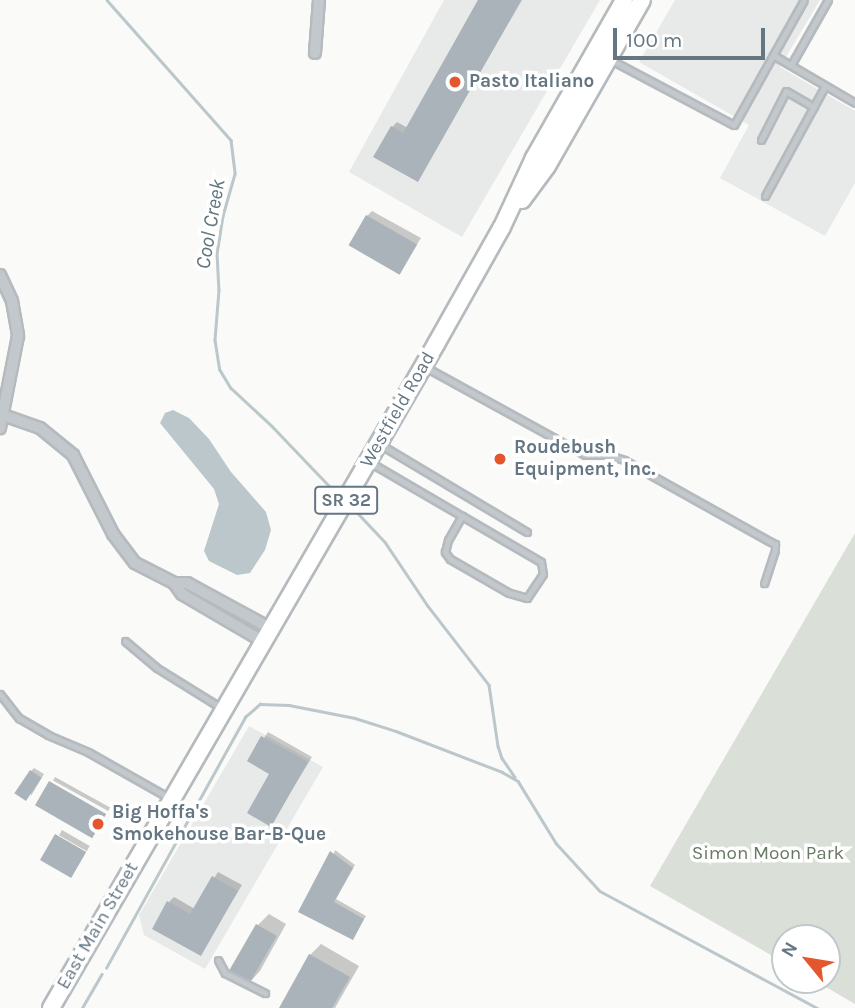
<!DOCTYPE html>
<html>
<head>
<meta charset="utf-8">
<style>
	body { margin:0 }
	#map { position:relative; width:855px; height:1008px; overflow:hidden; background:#fafaf8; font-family:Karla,sans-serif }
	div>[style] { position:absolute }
	.built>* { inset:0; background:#e8e9e9 }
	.green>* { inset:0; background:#dadfd7 }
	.water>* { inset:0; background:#bbc7cb }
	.shadow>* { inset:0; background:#0003; transform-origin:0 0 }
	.stream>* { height:2.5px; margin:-1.25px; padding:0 1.25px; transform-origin:1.25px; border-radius:1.25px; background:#bbc7cb }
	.building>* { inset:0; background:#aab3b9; transform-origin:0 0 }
	.roads { filter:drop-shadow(2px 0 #b5babe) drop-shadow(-2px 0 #b5babe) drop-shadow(0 2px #b5babe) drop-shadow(0 -2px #b5babe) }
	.service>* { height:5px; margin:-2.5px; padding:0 2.5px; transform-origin:2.5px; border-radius:2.5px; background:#c3c8cc }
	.minor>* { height:10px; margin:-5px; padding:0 5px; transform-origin:5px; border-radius:5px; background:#c3c8cc }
	.primary>* { height:16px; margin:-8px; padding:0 8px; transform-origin:8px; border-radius:8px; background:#fff }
	.dots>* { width:19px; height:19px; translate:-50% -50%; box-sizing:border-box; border:4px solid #fff; border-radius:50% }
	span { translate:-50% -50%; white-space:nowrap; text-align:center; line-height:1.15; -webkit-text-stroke:7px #fff; paint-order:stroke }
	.shield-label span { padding:2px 5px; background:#fff; border:2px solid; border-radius:5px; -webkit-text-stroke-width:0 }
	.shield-label { font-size:18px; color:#657683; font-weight:700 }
	.poi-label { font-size:19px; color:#657683; font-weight:700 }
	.left { translate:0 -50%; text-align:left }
	.street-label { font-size:19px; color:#657683 }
	.park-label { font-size:19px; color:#687a64 }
	.water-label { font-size:21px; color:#60757c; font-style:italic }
	.north { position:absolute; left:771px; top:924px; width:70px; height:70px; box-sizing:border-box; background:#fff; border:2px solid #c1c8cd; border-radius:50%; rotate:300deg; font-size:19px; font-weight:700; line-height:28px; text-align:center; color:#657683 }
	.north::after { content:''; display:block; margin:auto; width:24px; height:32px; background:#e4572e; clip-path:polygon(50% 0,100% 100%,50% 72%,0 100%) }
	.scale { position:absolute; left:613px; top:28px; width:152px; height:32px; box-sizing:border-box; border:4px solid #657683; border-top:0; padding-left:9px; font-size:21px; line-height:24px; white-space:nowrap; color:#657683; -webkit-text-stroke:5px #fff; paint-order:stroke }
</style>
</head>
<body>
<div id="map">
	<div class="built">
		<div style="clip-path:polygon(444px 0,600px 0,462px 237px,349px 172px)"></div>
		<div style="clip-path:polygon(675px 0,820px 0,780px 67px,855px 111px,855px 183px,825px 236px,720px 178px,749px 125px,639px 62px)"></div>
		<div style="clip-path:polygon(249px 726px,323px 767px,205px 969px,144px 935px,139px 915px)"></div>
	</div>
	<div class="green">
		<div style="clip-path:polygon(855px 533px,855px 1004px,814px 980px,827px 980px,827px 938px,785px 938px,785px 963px,650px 886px)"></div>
	</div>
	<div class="water">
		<div style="clip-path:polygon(173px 410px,189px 418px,209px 439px,231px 472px,266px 512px,271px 530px,265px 550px,250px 573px,237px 575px,209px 561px,204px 551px,219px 504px,214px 489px,160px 423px,165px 413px)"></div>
	</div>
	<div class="shadow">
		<div style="clip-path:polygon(478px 0,522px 0,418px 180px,392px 127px,397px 122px,408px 128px)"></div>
		<div style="clip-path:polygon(372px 211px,421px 238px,400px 272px,367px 216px)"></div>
		<div style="clip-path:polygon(268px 732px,312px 757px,271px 824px,271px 773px,249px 761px)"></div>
		<div style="clip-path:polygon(34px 768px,44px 774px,31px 796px,31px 771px)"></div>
		<div style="left:55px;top:777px;width:63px;height:4px;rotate:29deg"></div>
		<div style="left:62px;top:830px;width:32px;height:6px;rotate:30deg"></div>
		<div style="clip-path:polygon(335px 850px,355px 865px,336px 899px,366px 916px,355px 935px,315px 916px)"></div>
		<div style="clip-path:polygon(218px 872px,242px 885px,200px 954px,169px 902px,174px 897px,195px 909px)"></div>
		<div style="clip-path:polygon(269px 914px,286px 924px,260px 971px,250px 982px,258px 925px)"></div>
		<div style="clip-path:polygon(321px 944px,359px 966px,335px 1008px,281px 1008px,310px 955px)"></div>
	</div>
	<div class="stream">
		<div style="left:107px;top:0;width:187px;rotate:48.5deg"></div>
		<div style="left:231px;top:140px;width:34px;rotate:83deg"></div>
		<div style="left:235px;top:174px;width:44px;rotate:105.9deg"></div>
		<div style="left:223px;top:216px;width:37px;rotate:99deg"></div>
		<div style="left:217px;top:253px;width:37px;rotate:87deg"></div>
		<div style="left:219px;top:290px;width:50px;rotate:94.6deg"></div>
		<div style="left:215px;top:340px;width:30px;rotate:81deg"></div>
		<div style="left:220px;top:370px;width:21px;rotate:59deg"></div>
		<div style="left:231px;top:388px;width:56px;rotate:42.8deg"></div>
		<div style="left:272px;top:426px;width:94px;rotate:46.3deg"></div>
		<div style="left:353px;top:508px;width:47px;rotate:46.7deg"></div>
		<div style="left:385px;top:542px;width:77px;rotate:56.1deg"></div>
		<div style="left:428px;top:606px;width:100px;rotate:52.3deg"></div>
		<div style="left:489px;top:685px;width:62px;rotate:81.6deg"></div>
		<div style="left:498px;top:746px;width:13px;rotate:72deg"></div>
		<div style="left:502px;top:758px;width:23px;rotate:56deg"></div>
		<div style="left:106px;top:968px;width:287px;rotate:-61deg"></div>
		<div style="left:245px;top:717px;width:20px;rotate:-41deg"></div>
		<div style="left:260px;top:704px;width:29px;rotate:2deg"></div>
		<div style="left:289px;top:705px;width:67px;rotate:11.1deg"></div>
		<div style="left:355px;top:718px;width:43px;rotate:17.6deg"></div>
		<div style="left:396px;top:731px;width:114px;rotate:21.1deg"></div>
		<div style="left:502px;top:772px;width:18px;rotate:29deg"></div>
		<div style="left:518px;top:781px;width:73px;rotate:58.5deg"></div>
		<div style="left:556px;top:843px;width:65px;rotate:47.5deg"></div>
		<div style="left:600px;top:891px;width:247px;rotate:28.3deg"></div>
		<div style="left:82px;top:1008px;width:39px;rotate:-60deg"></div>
	</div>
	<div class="building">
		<div style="clip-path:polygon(478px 0,521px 0,418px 182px,373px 157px,391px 126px,403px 133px)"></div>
		<div style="left:366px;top:215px;width:59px;height:35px;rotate:30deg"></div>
		<div style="clip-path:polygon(261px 736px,308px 762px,271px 827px,247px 813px,269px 774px,247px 761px)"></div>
		<div style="left:30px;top:770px;width:14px;height:28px;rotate:34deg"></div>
		<div style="left:49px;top:781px;width:66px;height:28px;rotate:30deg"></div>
		<div style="left:55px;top:834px;width:36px;height:30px;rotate:30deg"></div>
		<div style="clip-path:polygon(330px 851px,353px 868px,334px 902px,364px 919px,353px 940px,298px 912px)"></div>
		<div style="clip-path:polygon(212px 876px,238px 891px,201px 956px,152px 929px,167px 901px,190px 914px)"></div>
		<div style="left:256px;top:924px;width:24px;height:56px;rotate:30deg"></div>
		<div style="clip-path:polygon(309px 954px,350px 977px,332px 1008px,279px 1008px)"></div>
	</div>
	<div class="roads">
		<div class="service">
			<div style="left:773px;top:55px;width:95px;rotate:30.3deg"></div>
			<div style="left:611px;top:60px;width:139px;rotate:27.9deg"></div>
			<div style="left:734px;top:125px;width:143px;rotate:-60.8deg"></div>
			<div style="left:791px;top:65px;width:75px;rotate:-60.4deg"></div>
			<div style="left:761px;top:140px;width:55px;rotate:-63deg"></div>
			<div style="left:786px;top:91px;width:32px;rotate:30deg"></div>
			<div style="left:765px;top:196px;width:125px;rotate:-61.4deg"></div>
			<div style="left:427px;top:368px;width:180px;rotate:28.8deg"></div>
			<div style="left:585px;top:455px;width:23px"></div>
			<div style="left:608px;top:455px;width:17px;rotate:17deg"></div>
			<div style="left:624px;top:460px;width:166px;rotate:29.2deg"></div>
			<div style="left:769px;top:541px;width:7px;rotate:27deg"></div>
			<div style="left:775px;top:544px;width:6px;rotate:90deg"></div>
			<div style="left:775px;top:550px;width:35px;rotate:108deg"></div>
			<div style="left:381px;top:445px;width:170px;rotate:30.8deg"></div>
			<div style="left:371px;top:463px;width:105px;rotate:30.2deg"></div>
			<div style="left:462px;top:516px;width:91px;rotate:30.2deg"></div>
			<div style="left:541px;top:562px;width:12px;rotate:81deg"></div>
			<div style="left:543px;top:574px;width:29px;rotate:124deg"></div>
			<div style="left:527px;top:598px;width:19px;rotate:-164deg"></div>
			<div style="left:509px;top:593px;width:68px;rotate:-150deg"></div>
			<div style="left:450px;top:559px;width:9px;rotate:-126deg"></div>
			<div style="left:445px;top:552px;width:12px;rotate:-76deg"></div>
			<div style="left:448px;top:540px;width:28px;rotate:-60deg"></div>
			<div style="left:125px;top:641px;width:42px;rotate:40.2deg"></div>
			<div style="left:157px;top:668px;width:78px;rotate:31.8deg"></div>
			<div style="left:0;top:694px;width:31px;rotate:52deg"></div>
			<div style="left:19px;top:718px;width:34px;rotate:30deg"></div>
			<div style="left:48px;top:735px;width:43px;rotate:23deg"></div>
			<div style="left:88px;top:752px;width:95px;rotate:29.5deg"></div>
			<div style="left:218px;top:960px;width:15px;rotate:62deg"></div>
			<div style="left:225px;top:973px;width:45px;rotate:26.6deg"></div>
		</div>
		<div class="minor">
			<div style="left:315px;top:53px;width:53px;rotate:-85.7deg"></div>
			<div style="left:0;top:275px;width:29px;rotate:65deg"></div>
			<div style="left:12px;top:301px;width:36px;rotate:80deg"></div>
			<div style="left:18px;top:336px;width:94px;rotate:101.1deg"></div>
			<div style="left:0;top:414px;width:42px;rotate:19.3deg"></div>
			<div style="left:40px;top:428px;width:43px;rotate:39.3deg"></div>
			<div style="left:73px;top:455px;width:89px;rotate:63.1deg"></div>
			<div style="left:113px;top:534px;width:36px;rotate:53deg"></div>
			<div style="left:135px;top:563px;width:44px;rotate:27.1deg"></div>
			<div style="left:174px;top:583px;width:13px"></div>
			<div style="left:187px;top:583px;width:94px;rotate:28.5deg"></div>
			<div style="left:174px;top:583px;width:14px;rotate:54deg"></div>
			<div style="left:182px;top:594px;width:93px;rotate:30.4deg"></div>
		</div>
		<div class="primary">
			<div style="left:522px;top:200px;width:42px;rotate:-53.7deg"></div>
			<div style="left:547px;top:166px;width:191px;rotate:-60.2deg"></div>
			<div style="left:51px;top:1008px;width:768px;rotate:-59.89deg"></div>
			<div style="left:436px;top:344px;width:134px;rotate:-60.6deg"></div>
			<div style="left:502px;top:227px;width:76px;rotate:-65.1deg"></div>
			<div style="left:534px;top:158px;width:182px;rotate:-60.3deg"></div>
		</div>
	</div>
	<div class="dots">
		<div style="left:455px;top:82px;background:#e4572e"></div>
		<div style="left:500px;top:459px;background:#e4572e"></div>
		<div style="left:98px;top:824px;background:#e4572e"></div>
	</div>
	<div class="shield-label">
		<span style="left:346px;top:500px">SR 32</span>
	</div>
	<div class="poi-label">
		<span class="left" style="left:469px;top:82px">Pasto Italiano</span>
		<span class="left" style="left:514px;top:459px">Roudebush<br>Equipment, Inc.</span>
		<span class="left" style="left:112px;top:824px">Big Hoffa's<br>Smokehouse Bar-B-Que</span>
	</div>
	<div class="street-label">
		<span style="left:398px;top:410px;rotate:-60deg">Westfield Road</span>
		<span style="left:98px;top:926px;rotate:-60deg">East Main Street</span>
	</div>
	<div class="park-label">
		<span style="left:768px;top:854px">Simon Moon Park</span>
	</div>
	<div class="water-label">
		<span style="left:210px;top:224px;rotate:-80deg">Cool Creek</span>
	</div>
	<div class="north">N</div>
	<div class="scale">100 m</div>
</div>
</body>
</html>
